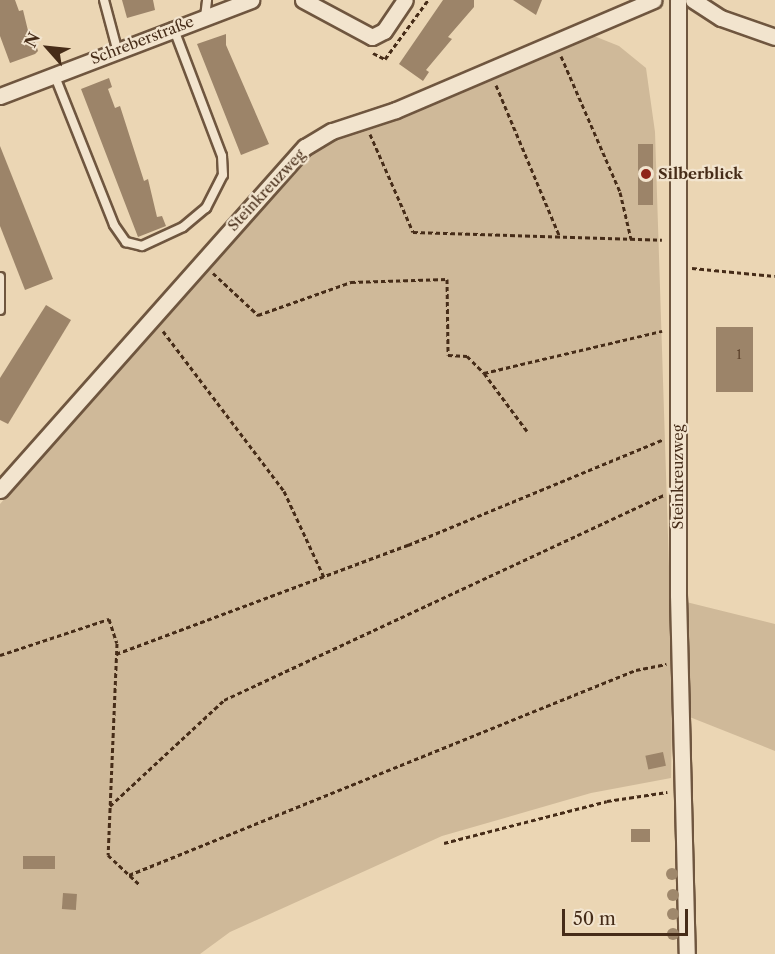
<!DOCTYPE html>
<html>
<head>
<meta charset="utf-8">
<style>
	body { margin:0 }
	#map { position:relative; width:775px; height:954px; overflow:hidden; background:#ebd6b4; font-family:"Libre Caslon Text",serif }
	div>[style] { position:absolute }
	.green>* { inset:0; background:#cfb999 }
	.building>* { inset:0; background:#9c8469; transform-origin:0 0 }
	.path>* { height:3px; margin-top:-1.5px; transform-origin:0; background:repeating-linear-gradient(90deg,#462c18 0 4.5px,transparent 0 7.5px) }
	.roads { filter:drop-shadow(2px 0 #6f563f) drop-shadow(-2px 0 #6f563f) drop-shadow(0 2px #6f563f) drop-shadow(0 -2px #6f563f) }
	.service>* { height:8px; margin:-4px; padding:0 4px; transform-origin:4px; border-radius:4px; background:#f2e4ce }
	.minor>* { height:15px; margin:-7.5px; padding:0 7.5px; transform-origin:7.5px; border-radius:7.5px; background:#f2e4ce }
	.trees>* { width:12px; height:12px; margin:-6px; border-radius:50%; background:#9f886c }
	.dots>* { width:16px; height:16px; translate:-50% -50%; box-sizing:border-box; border:3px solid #f2e4ce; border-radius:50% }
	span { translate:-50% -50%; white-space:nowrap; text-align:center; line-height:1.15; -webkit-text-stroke:4.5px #f2e4ce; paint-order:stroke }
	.number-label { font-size:12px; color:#5c422c }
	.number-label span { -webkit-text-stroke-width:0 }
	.street-label { font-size:15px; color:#462c18 }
	.poi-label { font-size:15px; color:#462c18; font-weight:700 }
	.left { translate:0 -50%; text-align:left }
	.north { position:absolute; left:18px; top:18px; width:60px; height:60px; -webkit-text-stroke:4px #f2e4ce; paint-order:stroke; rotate:297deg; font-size:16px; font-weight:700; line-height:24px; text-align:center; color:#462c18 }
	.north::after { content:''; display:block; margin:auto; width:21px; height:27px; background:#462c18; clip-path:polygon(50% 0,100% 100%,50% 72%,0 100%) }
	.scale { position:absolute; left:562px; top:909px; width:126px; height:27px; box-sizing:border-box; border:3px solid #462c18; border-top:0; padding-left:8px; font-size:18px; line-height:21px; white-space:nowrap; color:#462c18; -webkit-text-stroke:4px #f2e4ce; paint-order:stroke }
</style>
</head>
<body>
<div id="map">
	<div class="green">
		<div style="clip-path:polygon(594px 36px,619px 46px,646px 68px,655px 132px,670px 598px,775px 624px,775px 751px,672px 710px,671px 778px,591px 793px,442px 836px,230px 932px,200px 954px,0 954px,0 504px,308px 154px,366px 125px)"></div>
	</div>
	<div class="building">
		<div style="clip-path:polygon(0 0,15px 0,19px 11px,23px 10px,31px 43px,35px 41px,38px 51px,35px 54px,10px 63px,0 36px)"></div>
		<div style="clip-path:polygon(122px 0,153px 0,155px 10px,127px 18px)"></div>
		<div style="clip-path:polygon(443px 0,474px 0,474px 7px,448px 37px,452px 39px,426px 70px,429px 72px,423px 81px,399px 64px)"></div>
		<div style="clip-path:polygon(513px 0,542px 0,536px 15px)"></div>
		<div style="clip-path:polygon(226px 34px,226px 45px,269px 144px,241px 155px,197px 44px)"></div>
		<div style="clip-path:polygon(109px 78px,112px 87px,108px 89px,115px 108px,120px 106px,144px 181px,148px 179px,157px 217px,162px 216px,166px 226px,138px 237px,81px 89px)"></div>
		<div style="left:638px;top:144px;width:15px;height:61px"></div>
		<div style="clip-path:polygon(0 146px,53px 279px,25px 290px,0 226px)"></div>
		<div style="clip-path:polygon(46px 305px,71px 320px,8px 424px,0 420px,0 378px)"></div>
		<div style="left:716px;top:327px;width:37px;height:65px"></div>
		<div style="left:663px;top:752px;width:14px;height:18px;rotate:78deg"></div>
		<div style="left:631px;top:829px;width:19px;height:13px"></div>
		<div style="left:23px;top:856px;width:32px;height:13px"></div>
		<div style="left:63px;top:893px;width:14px;height:16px;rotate:4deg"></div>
	</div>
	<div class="path">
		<div style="left:373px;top:53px;width:13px;rotate:27deg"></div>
		<div style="left:385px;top:59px;width:73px;rotate:-53.9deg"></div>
		<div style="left:561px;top:56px;width:148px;rotate:66.5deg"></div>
		<div style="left:620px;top:192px;width:48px;rotate:76.8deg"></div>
		<div style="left:496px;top:85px;width:163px;rotate:67.2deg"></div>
		<div style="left:370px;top:134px;width:107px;rotate:66.3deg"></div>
		<div style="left:413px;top:232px;width:249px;rotate:1.8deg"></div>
		<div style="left:692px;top:268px;width:83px;rotate:5.5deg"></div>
		<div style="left:213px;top:273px;width:62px;rotate:43deg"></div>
		<div style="left:258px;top:315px;width:99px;rotate:-19.5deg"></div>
		<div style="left:351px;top:282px;width:96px;rotate:-1.8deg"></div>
		<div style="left:447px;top:279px;width:76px;rotate:89.2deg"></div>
		<div style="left:448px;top:355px;width:19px;rotate:3deg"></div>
		<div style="left:467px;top:356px;width:24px;rotate:45deg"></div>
		<div style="left:163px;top:331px;width:201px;rotate:52.9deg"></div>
		<div style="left:284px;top:491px;width:95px;rotate:65.1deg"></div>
		<div style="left:527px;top:431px;width:72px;rotate:-126.6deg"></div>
		<div style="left:484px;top:373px;width:183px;rotate:-13.3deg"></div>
		<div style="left:116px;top:654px;width:312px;rotate:-20.5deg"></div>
		<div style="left:408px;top:545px;width:275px;rotate:-22.5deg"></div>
		<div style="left:0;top:655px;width:115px;rotate:-18.3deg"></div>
		<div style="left:109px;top:619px;width:25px;rotate:72deg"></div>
		<div style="left:117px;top:643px;width:212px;rotate:92.4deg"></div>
		<div style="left:108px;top:855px;width:44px;rotate:43.2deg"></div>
		<div style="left:110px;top:806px;width:156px;rotate:-42.9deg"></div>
		<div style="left:224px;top:700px;width:485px;rotate:-25deg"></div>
		<div style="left:444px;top:843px;width:168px;rotate:-14.4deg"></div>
		<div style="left:607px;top:801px;width:61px;rotate:-8.5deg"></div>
		<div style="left:129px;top:875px;width:547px;rotate:-22.02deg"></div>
		<div style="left:636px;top:670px;width:31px;rotate:-11deg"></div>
	</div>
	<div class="roads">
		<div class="service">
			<div style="left:104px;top:0;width:51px;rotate:75.1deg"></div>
			<div style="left:205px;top:17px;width:17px;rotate:-83deg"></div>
			<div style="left:54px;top:74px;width:162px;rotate:68.3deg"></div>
			<div style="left:114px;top:225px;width:21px;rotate:55deg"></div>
			<div style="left:126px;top:242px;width:16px;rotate:14deg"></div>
			<div style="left:142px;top:246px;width:45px;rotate:-24.9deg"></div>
			<div style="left:183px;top:227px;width:30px;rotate:-40deg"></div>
			<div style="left:206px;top:208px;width:37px;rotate:-63deg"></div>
			<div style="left:223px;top:175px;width:19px;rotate:-93deg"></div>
			<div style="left:222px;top:156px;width:138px;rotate:-110.8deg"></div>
			<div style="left:0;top:277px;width:33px;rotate:90deg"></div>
		</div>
		<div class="minor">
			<div style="left:303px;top:0;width:78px;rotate:28.2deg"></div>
			<div style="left:372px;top:37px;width:13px;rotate:-27deg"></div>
			<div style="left:384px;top:31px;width:37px;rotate:-56deg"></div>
			<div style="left:678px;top:0;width:595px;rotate:90deg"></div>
			<div style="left:678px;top:595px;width:359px;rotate:88.6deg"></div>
			<div style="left:693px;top:0;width:33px;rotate:33deg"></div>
			<div style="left:721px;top:18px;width:57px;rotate:19.4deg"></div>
			<div style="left:0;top:96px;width:269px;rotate:-20.9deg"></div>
			<div style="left:0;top:490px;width:459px;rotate:-48.4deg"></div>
			<div style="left:305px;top:147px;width:31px;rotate:-31deg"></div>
			<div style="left:332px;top:131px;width:67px;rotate:-18.2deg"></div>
			<div style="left:396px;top:110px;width:280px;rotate:-23.1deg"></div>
		</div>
	</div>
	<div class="trees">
		<div style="left:672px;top:874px"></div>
		<div style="left:673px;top:895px"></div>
		<div style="left:673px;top:914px"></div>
		<div style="left:673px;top:934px"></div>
	</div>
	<div class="dots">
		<div style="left:646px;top:174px;background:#8f2418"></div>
	</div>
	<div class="number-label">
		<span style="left:739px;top:355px">1</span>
	</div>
	<div class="street-label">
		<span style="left:142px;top:40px;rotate:-21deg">Schreberstraße</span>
		<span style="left:266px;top:190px;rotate:-47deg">Steinkreuzweg</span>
		<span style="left:678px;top:477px;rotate:-90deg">Steinkreuzweg</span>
	</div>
	<div class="poi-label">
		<span class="left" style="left:658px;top:174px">Silberblick</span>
	</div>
	<div class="north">N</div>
	<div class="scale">50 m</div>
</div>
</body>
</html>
